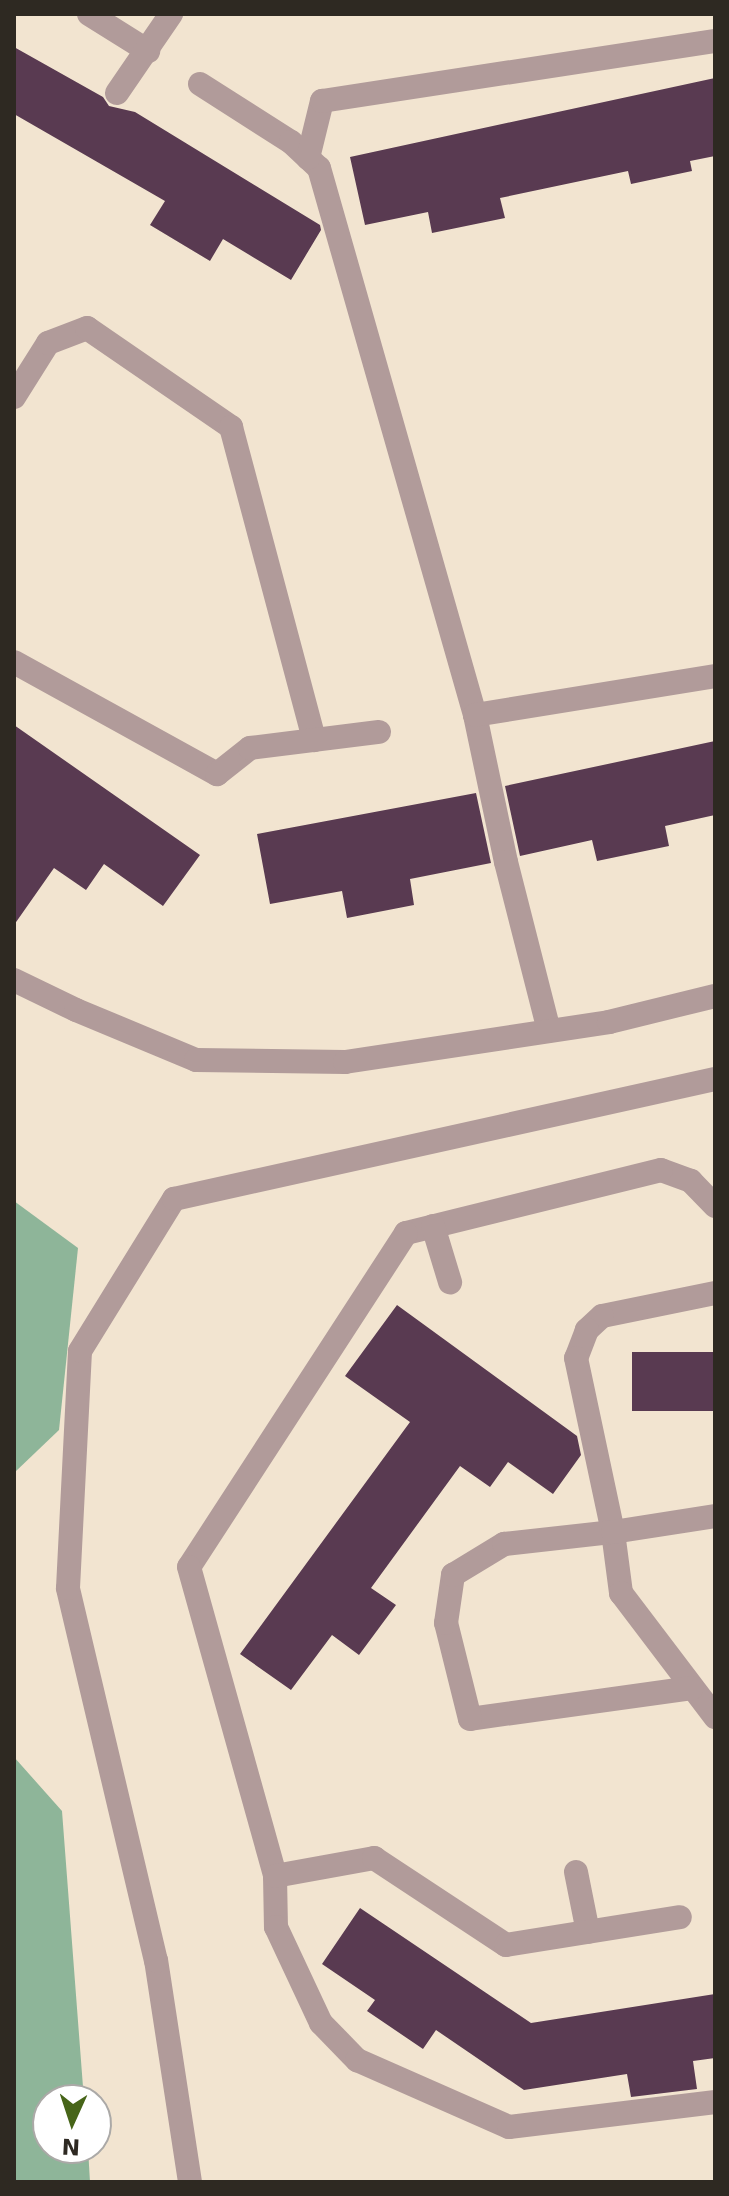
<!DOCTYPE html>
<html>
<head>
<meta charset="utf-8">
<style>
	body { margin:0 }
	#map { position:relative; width:729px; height:2196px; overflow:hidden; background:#f2e4d0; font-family:"DejaVu Sans",sans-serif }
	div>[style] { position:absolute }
	.forest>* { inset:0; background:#8eb599 }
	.building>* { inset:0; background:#593a51; transform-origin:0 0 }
	.minor>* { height:24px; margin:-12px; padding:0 12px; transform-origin:12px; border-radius:12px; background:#b19b9a }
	span { translate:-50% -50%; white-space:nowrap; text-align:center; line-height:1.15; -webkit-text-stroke:8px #fff; paint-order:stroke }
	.frame { position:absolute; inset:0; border:16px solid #2e2922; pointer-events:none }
	.north { position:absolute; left:32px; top:2084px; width:80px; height:80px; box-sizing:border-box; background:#fff; border:2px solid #aba9a7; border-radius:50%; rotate:183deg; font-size:22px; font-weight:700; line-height:32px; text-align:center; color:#2e2922 }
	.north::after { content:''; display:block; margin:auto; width:28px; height:36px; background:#476519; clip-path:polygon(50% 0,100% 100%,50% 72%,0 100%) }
</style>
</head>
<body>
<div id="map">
	<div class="forest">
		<div style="clip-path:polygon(14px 1201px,78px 1248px,59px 1430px,14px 1473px)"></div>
		<div style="clip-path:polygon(14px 1757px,62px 1811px,84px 2100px,48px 2100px,48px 2148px,88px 2148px,90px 2182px,14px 2182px)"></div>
	</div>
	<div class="building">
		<div style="clip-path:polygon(14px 47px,103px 97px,109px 106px,135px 112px,320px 225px,321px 230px,291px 280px,223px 239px,210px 261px,150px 225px,165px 201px,14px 114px)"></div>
		<div style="clip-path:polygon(715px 78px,715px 156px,690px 161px,692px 171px,631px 184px,628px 171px,500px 198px,505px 218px,432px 233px,428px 212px,365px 225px,350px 157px)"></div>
		<div style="clip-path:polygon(14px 725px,200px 855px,163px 906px,104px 864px,86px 890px,54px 868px,14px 925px)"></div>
		<div style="clip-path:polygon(715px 741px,715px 815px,665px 826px,669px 846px,597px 861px,592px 840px,520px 856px,505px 786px)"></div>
		<div style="clip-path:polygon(476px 793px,491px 863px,410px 879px,414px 905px,347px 918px,342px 891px,270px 904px,257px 834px)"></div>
		<div style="clip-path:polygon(397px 1305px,577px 1436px,581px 1455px,553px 1494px,508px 1462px,490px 1487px,460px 1466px,371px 1588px,396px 1605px,359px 1655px,332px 1635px,291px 1690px,240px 1654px,410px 1422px,345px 1376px)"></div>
		<div style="left:715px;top:1352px;width:59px;height:83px;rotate:90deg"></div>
		<div style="clip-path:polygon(360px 1908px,531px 2023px,715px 1994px,715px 2058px,693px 2061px,697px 2089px,631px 2097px,627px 2074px,524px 2090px,436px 2030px,423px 2049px,367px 2011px,375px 2000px,322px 1964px)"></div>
	</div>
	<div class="minor">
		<div style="left:89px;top:14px;width:70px;rotate:32.1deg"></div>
		<div style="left:200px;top:84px;width:108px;rotate:32.5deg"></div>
		<div style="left:291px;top:142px;width:38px;rotate:43deg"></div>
		<div style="left:319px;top:168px;width:569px;rotate:74.08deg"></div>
		<div style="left:475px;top:715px;width:150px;rotate:78.1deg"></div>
		<div style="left:506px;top:862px;width:174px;rotate:75.7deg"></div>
		<div style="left:117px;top:93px;width:96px;rotate:-55.6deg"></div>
		<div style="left:308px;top:158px;width:59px;rotate:-76.2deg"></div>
		<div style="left:322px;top:101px;width:398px;rotate:-8.7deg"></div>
		<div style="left:14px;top:397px;width:64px;rotate:-57.8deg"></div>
		<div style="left:48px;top:343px;width:42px;rotate:-21deg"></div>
		<div style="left:87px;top:328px;width:175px;rotate:34.5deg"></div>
		<div style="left:231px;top:427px;width:324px;rotate:75.1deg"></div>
		<div style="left:14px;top:662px;width:232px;rotate:28.9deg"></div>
		<div style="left:217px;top:774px;width:42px;rotate:-38.2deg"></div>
		<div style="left:250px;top:748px;width:130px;rotate:-7.1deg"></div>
		<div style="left:475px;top:715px;width:243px;rotate:-9.2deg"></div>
		<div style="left:14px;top:980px;width:69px;rotate:25.8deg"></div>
		<div style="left:76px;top:1010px;width:130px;rotate:22.6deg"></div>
		<div style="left:196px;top:1060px;width:149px;rotate:0.8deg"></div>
		<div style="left:345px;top:1062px;width:267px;rotate:-8.6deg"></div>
		<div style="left:609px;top:1022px;width:109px;rotate:-13.8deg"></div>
		<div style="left:715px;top:1206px;width:35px;rotate:-134deg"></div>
		<div style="left:691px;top:1181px;width:32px;rotate:-160deg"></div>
		<div style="left:661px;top:1170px;width:263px;rotate:166.1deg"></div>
		<div style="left:406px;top:1233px;width:398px;rotate:123deg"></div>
		<div style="left:189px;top:1567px;width:321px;rotate:74.4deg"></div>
		<div style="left:275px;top:1876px;width:51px;rotate:88.9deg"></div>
		<div style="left:276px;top:1927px;width:106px;rotate:64.9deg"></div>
		<div style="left:321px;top:2023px;width:52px;rotate:45.8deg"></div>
		<div style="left:357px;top:2060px;width:166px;rotate:23.8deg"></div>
		<div style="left:509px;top:2127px;width:208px;rotate:-6.9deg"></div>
		<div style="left:433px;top:1226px;width:59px;rotate:73.1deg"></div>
		<div style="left:715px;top:1293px;width:115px;rotate:168.5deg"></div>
		<div style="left:602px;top:1316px;width:21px;rotate:137deg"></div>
		<div style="left:587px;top:1330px;width:30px;rotate:111deg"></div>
		<div style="left:576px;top:1358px;width:178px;rotate:78deg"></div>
		<div style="left:613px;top:1532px;width:62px;rotate:82.5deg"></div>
		<div style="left:621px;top:1593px;width:156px;rotate:52.8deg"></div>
		<div style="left:692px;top:1688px;width:224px;rotate:172.1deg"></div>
		<div style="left:470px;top:1719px;width:99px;rotate:-104deg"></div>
		<div style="left:446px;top:1623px;width:49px;rotate:-81.7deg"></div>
		<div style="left:453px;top:1575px;width:60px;rotate:-31.3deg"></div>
		<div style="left:504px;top:1544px;width:110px;rotate:-6.3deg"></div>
		<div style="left:613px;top:1532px;width:103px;rotate:-8.9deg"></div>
		<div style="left:576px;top:1872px;width:61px;rotate:78.7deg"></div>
		<div style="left:275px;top:1876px;width:101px;rotate:-10.3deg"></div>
		<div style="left:374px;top:1858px;width:158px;rotate:33.4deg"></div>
		<div style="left:506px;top:1945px;width:176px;rotate:-9.1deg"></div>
		<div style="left:190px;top:2182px;width:224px;rotate:-98.7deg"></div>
		<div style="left:156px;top:1961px;width:383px;rotate:-103.3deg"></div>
		<div style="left:68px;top:1588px;width:237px;rotate:-87.1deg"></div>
		<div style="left:80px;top:1351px;width:179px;rotate:-58.3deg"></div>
		<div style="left:174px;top:1199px;width:554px;rotate:-12.51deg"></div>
	</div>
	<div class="frame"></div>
	<div class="north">N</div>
</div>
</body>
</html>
